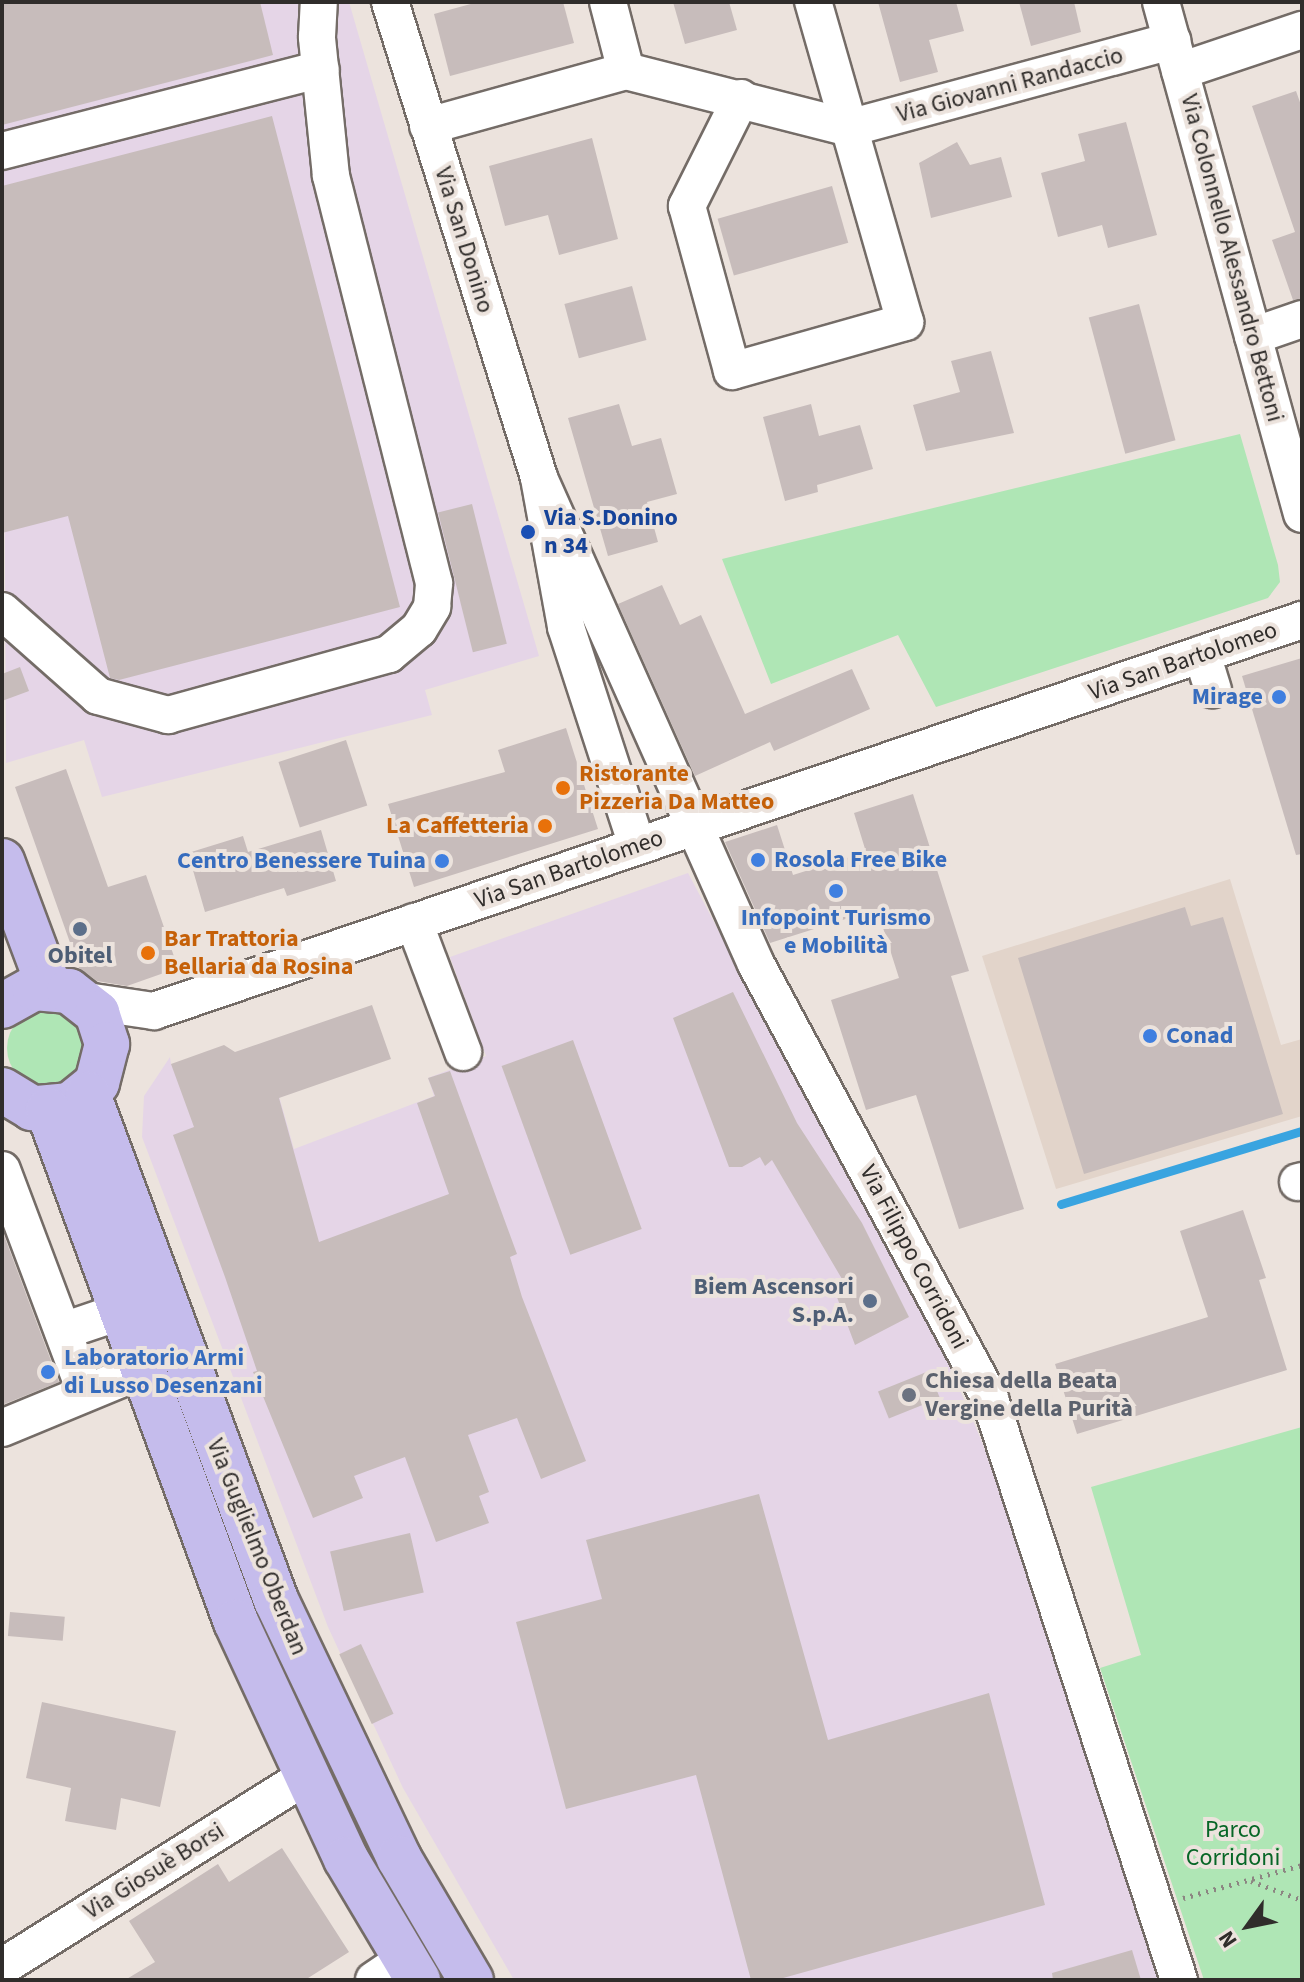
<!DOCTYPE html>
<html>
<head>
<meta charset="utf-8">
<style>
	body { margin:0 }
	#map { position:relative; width:1304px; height:1982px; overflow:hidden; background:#ece3dd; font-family:"Source Sans 3",sans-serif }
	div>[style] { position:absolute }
	.built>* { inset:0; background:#e2d4ca }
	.industrial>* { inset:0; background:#e5d5e7 }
	.green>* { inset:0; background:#afe6b5 }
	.round { border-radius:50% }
	.stream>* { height:9px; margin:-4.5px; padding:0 4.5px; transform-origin:4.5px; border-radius:4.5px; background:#39a4e0 }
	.building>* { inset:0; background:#c7bcbb; transform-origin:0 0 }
	.path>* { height:5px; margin-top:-2.5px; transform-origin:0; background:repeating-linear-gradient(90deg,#8c8682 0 2px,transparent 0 8px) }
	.roads { filter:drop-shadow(2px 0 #746c67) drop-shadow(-2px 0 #746c67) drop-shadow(0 2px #746c67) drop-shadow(0 -2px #746c67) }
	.minor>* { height:36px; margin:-18px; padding:0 18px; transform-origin:18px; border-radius:18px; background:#fff }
	.major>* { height:44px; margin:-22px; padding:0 22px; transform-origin:22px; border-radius:22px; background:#c5bcec }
	.dots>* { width:22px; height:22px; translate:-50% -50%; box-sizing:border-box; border:4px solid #ece3dd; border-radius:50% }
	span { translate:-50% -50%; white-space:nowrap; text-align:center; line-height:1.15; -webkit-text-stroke:8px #ece3dd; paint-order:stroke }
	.street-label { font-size:24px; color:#302d2b }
	.transit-label { font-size:24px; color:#164399; font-weight:700 }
	.left { translate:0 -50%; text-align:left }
	.shop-label { font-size:24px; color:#366cbe; font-weight:700 }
	.right { translate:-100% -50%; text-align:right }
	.food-label { font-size:24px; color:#c56008; font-weight:700 }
	.service-label { font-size:24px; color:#4e5e75; font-weight:700 }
	.worship-label { font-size:24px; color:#5b616d; font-weight:700 }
	.park-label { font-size:24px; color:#076626 }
	.frame { position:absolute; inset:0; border:4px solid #302d2b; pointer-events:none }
	.north { position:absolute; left:1208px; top:1886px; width:80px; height:80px; -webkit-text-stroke:6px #ece3dd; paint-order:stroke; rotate:237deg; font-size:22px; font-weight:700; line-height:32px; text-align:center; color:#302d2b }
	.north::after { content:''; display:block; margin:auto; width:28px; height:36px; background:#302d2b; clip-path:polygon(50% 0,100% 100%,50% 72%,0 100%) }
</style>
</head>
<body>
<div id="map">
	<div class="built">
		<div style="clip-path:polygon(1230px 879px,1281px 1045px,1302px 1039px,1302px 1116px,1056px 1189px,982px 956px)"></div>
	</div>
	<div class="industrial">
		<div style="clip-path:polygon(2px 2px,349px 2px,539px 656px,425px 690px,432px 715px,102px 797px,84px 740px,6px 763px)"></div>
		<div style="clip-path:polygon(688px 873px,948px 1362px,982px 1442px,1068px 1690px,1160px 1980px,514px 1980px,403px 1788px,328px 1627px,142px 1137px,144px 1096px,170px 1057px,171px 1064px,279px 1096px,294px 1149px,434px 1096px,428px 1078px,486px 1056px,450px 957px)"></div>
	</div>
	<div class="green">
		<div style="clip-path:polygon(1240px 434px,1278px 565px,1280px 582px,1268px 598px,936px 707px,898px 635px,771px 684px,722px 559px)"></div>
		<div class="round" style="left:7px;top:1009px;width:78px;height:78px"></div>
		<div style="clip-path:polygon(1302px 1427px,1302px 1980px,1204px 1980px,1100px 1668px,1141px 1655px,1091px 1487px)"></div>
	</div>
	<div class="stream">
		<div style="left:1061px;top:1204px;width:252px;rotate:-16.9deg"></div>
	</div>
	<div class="building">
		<div style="clip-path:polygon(2px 2px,260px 2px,273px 55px,2px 125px)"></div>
		<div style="clip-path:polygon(478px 2px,563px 2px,574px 43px,450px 76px,434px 14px)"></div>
		<div style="clip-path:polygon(673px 2px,729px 2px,737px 30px,685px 44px)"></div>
		<div style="clip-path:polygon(878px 2px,956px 2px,964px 31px,929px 40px,938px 72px,900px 82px)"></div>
		<div style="clip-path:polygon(1019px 2px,1074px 2px,1081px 32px,1031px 46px)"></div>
		<div style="clip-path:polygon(1296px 91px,1302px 108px,1302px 299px,1293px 300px,1272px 240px,1295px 232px,1252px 106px)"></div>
		<div style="clip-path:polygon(272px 116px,400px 607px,119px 680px,110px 678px,68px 516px,2px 533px,2px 186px)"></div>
		<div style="clip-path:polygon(1126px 122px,1157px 235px,1108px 248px,1102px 225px,1058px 237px,1041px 173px,1085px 161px,1078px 134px)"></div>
		<div style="clip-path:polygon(592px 138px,618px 239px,559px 255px,548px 215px,505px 226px,489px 166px)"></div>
		<div style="clip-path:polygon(957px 142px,970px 165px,1001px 157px,1012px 197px,931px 218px,919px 163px)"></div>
		<div style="left:832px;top:186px;width:59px;height:119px;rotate:74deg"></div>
		<div style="left:632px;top:286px;width:56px;height:70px;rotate:75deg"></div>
		<div style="left:1139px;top:304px;width:141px;height:52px;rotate:75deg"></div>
		<div style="clip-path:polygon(991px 351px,1014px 433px,926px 451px,913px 405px,960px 392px,951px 361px)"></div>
		<div style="clip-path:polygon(619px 404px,632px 446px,661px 438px,677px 494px,647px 502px,658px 542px,608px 556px,568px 418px)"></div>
		<div style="clip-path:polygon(811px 404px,819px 436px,860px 425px,873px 469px,817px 485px,818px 492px,785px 501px,763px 417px)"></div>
		<div style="left:472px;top:504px;width:144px;height:35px;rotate:76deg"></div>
		<div style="clip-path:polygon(662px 585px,680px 625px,701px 615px,745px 714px,852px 669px,870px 709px,774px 751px,770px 742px,695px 776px,618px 604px)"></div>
		<div style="clip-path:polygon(1302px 658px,1302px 854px,1296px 855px,1242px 676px)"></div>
		<div style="clip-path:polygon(20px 667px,29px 691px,2px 701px,2px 674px)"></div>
		<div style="clip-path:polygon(566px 728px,598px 829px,414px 887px,388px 804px,505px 772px,498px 750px)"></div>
		<div style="left:346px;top:740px;width:69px;height:71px;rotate:72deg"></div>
		<div style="clip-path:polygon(66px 769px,108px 887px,146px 875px,178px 968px,127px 986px,97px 981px,79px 968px,15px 787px)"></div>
		<div style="clip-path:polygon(913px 794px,969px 971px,951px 976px,1024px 1209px,959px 1229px,916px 1095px,866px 1110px,831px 1000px,899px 978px,877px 909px,770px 943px,725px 842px,777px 825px,793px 875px,866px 852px,854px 813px)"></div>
		<div style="clip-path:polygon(321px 830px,336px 881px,287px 896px,284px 888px,205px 912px,188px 853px,243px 836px,248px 852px)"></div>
		<div style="clip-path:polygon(1185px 907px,1191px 926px,1223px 917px,1283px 1114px,1084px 1174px,1018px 958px)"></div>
		<div style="clip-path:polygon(733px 992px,797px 1123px,862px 1223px,909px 1317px,855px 1345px,832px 1284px,842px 1279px,772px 1160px,765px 1166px,760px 1157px,742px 1167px,729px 1167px,673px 1018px)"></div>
		<div style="clip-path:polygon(372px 1005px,391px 1059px,279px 1098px,319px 1242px,449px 1194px,417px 1103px,435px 1096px,428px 1078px,450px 1071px,517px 1254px,510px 1257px,522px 1297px,586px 1461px,541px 1479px,517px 1418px,468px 1435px,489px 1492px,479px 1496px,489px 1523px,436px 1542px,405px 1457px,354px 1476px,363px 1498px,313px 1518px,253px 1372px,257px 1371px,225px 1277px,173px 1135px,194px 1127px,171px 1064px,224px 1045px,235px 1052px)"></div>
		<div style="left:573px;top:1040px;width:201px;height:76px;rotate:70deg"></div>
		<div style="clip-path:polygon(1243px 1210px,1266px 1278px,1259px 1280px,1287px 1370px,1077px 1434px,1055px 1364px,1208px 1317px,1180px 1231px)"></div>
		<div style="clip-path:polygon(2px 1230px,59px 1382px,2px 1405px)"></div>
		<div style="left:929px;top:1371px;width:29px;height:55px;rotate:68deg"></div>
		<div style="clip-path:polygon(759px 1494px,828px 1740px,989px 1693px,1045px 1905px,776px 1980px,751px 1980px,696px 1775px,566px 1809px,516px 1622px,602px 1599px,586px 1540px)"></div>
		<div style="left:410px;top:1533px;width:61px;height:82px;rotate:77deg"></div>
		<div style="left:10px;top:1612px;width:55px;height:24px;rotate:5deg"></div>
		<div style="left:361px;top:1644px;width:77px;height:24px;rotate:65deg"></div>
		<div style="clip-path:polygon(42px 1702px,176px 1731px,160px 1807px,121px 1798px,116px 1830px,65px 1821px,71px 1788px,26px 1778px)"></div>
		<div style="clip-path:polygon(282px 1848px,349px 1952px,305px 1980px,125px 1980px,155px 1962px,129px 1921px,218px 1864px,229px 1882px)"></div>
		<div style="clip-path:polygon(1132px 1950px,1141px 1980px,1053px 1980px,1052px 1973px)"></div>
	</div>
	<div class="path">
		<div style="left:1251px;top:1881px;width:54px;rotate:20.4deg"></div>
		<div style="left:1183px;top:1898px;width:123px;rotate:-15.5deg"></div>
	</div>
	<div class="roads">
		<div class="minor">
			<div style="left:390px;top:2px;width:499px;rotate:72.6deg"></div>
			<div style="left:539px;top:478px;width:151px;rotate:79.7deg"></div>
			<div style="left:566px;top:627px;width:230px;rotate:72deg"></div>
			<div style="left:608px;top:2px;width:71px;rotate:75.4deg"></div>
			<div style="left:1161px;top:2px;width:531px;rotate:74.6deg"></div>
			<div style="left:1180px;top:71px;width:129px;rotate:-18.6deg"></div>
			<div style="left:741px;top:98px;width:121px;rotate:116.6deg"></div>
			<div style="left:687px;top:206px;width:171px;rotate:74.7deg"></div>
			<div style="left:732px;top:371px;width:180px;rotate:-15.8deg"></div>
			<div style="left:905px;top:322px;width:333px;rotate:-106deg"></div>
			<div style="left:428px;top:126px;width:205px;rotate:-15.5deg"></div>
			<div style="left:626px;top:71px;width:230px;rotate:14.3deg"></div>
			<div style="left:849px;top:128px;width:335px;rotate:-15.1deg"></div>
			<div style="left:2px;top:151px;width:329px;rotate:-14.4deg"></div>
			<div style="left:1253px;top:336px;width:52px;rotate:-19.1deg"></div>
			<div style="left:539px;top:478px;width:532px;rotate:65.94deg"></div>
			<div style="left:756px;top:964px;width:494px;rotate:61.7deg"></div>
			<div style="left:990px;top:1399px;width:611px;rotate:71.98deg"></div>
			<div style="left:2px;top:611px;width:128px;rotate:41.5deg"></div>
			<div style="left:98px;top:696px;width:73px;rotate:15.2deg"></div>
			<div style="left:168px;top:715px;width:229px;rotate:-15.4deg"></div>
			<div style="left:389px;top:654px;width:39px;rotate:-40deg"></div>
			<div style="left:419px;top:629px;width:26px;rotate:-59deg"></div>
			<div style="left:432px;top:607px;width:24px;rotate:-85deg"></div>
			<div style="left:434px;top:583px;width:420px;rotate:-104.2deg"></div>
			<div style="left:331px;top:176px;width:140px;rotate:-95.8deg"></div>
			<div style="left:317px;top:37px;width:35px;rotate:-87deg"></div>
			<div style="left:1202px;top:654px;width:37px;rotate:73deg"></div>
			<div style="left:414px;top:922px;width:139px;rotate:69.3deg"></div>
			<div style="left:86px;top:1001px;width:69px;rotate:8.4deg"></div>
			<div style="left:154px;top:1011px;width:1213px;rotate:-18.81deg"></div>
			<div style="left:2px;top:1170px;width:224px;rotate:69.4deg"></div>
			<div style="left:1298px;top:1182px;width:4px;rotate:-14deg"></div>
			<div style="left:63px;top:1331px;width:59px;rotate:-18.7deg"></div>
			<div style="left:2px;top:1428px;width:149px;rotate:-22.4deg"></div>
			<div style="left:2px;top:1967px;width:359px;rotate:-32.1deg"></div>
			<div style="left:374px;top:1980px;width:37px;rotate:-34deg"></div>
		</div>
		<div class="major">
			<div style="left:2px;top:861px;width:134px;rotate:69.5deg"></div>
			<div style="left:2px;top:1006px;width:37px;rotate:-29deg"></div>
			<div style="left:34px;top:988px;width:35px;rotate:5deg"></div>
			<div style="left:69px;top:991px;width:36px;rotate:38deg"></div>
			<div style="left:97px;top:1013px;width:33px;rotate:72deg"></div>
			<div style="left:107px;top:1044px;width:40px;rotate:104.4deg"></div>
			<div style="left:97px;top:1083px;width:35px;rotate:141deg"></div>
			<div style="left:70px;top:1105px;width:38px;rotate:175deg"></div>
			<div style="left:32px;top:1108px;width:35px;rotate:-149deg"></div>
			<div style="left:88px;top:1094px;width:540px;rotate:69.62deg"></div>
			<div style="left:276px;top:1600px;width:286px;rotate:64.5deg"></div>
			<div style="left:399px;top:1858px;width:142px;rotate:59.5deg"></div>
			<div style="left:48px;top:1110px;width:545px;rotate:69.84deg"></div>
			<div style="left:236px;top:1622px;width:261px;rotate:65.1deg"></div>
			<div style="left:346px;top:1859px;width:141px;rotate:59.2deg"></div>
		</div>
	</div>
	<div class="dots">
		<div style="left:528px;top:532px;background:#1a4fb4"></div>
		<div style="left:1279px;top:697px;background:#3f7fe0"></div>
		<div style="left:563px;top:788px;background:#e8710a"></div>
		<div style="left:545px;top:826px;background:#e8710a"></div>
		<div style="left:758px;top:860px;background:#3f7fe0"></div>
		<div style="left:442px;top:861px;background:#3f7fe0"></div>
		<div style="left:836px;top:891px;background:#3f7fe0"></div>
		<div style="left:80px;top:929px;background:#5c6f8a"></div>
		<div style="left:148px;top:953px;background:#e8710a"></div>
		<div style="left:1150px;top:1036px;background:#3f7fe0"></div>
		<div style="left:870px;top:1301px;background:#5c6f8a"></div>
		<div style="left:48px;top:1372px;background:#3f7fe0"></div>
		<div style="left:909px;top:1395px;background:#6b7280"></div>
	</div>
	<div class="street-label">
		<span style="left:1010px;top:85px;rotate:-15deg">Via Giovanni Randaccio</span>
		<span style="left:464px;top:240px;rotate:73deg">Via San Donino</span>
		<span style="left:1232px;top:258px;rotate:75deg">Via Colonnello Alessandro Bettoni</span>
		<span style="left:1183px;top:661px;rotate:-19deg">Via San Bartolomeo</span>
		<span style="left:569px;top:869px;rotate:-19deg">Via San Bartolomeo</span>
		<span style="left:914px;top:1257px;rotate:62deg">Via Filippo Corridoni</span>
		<span style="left:257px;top:1547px;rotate:68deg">Via Guglielmo Oberdan</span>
		<span style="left:154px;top:1871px;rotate:-32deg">Via Giosuè Borsi</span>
	</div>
	<div class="transit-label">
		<span class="left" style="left:544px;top:532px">Via S.Donino<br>n 34</span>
	</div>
	<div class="shop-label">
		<span class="right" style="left:1263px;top:697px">Mirage</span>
		<span class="left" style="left:774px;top:860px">Rosola Free Bike</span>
		<span class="right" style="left:426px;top:861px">Centro Benessere Tuina</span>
		<span style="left:836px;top:932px">Infopoint Turismo<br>e Mobilità</span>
		<span class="left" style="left:1166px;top:1036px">Conad</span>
		<span class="left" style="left:64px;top:1372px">Laboratorio Armi<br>di Lusso Desenzani</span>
	</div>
	<div class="food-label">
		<span class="left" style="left:579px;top:788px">Ristorante<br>Pizzeria Da Matteo</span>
		<span class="right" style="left:529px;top:826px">La Caffetteria</span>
		<span class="left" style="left:164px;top:953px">Bar Trattoria<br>Bellaria da Rosina</span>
	</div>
	<div class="service-label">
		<span style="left:80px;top:956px">Obitel</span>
		<span class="right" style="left:854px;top:1301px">Biem Ascensori<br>S.p.A.</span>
	</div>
	<div class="worship-label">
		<span class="left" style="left:925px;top:1395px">Chiesa della Beata<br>Vergine della Purità</span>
	</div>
	<div class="park-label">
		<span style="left:1233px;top:1844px">Parco<br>Corridoni</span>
	</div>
	<div class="frame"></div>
	<div class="north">N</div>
</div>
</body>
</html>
